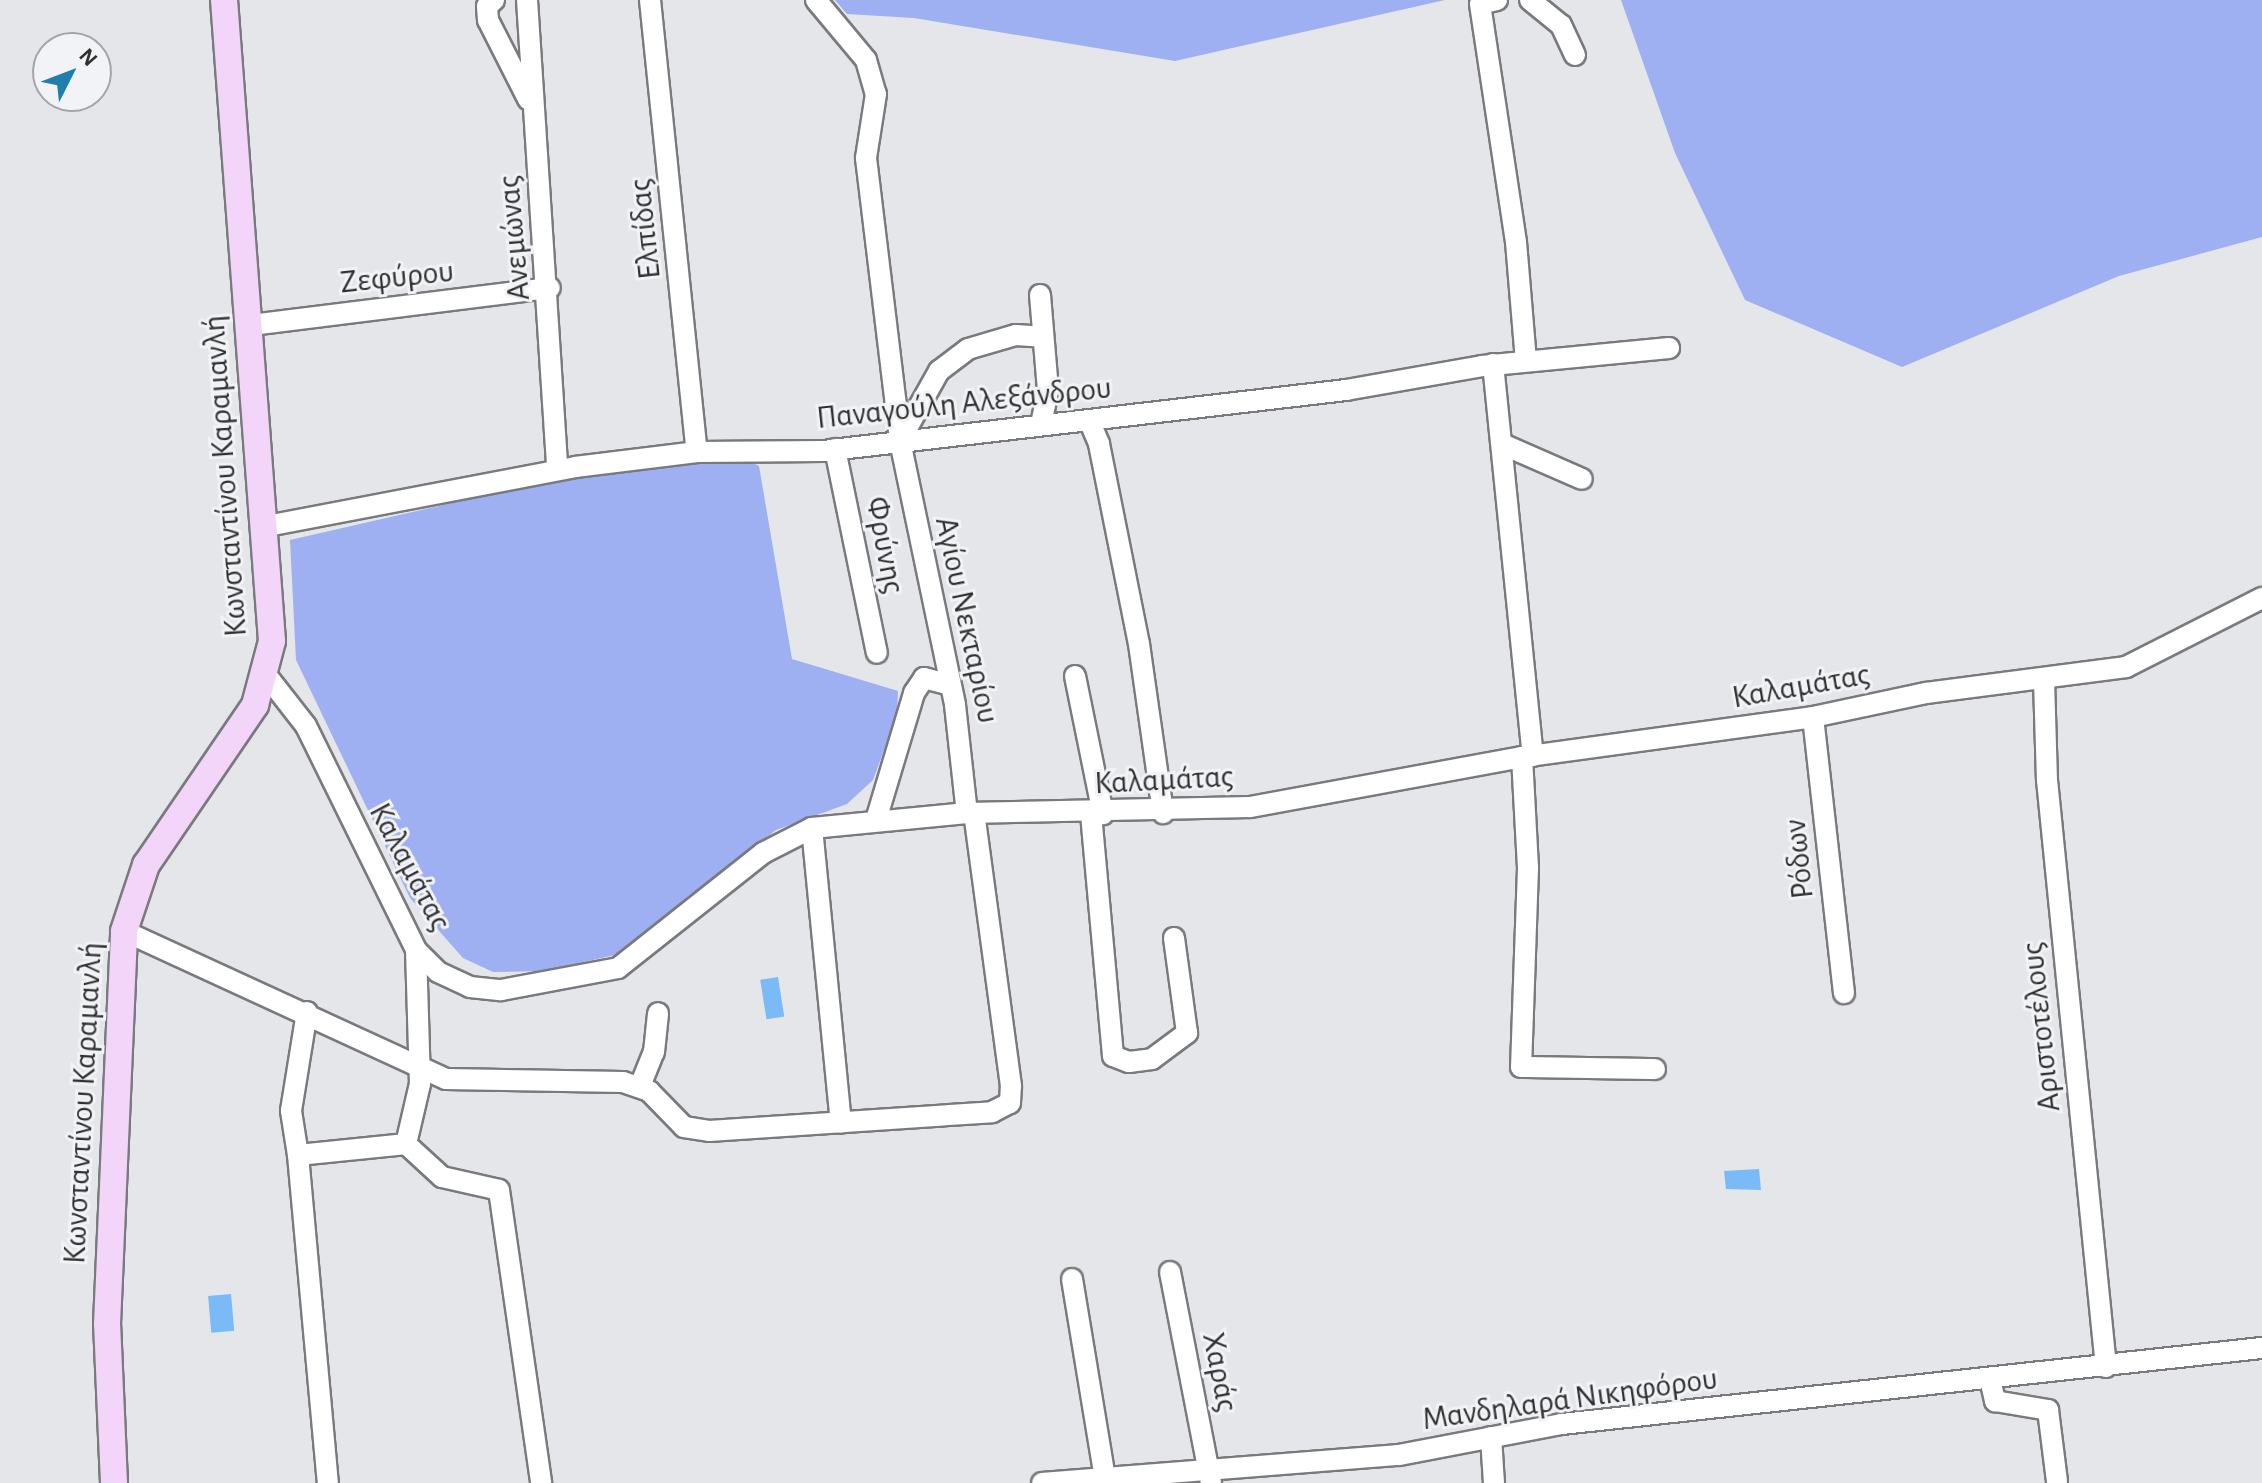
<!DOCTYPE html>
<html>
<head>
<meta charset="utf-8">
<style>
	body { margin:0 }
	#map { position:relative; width:2262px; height:1483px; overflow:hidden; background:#e5e6e9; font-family:"Alegreya Sans",sans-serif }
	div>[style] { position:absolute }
	.green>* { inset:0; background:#9eaff2 }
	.water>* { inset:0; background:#79baf7; transform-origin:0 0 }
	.roads { filter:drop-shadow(2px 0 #797a7d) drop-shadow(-2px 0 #797a7d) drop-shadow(0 2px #797a7d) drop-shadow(0 -2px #797a7d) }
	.minor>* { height:20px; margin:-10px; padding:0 10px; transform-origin:10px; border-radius:10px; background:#fff }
	.major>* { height:26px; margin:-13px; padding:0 13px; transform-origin:13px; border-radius:13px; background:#f4d5fa }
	span { translate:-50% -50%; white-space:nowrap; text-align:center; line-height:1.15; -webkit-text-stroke:6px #f2f3f6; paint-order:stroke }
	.street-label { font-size:32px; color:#303031 }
	.north { position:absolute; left:32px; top:32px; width:80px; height:80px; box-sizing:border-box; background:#f2f3f6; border:2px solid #a4a5a7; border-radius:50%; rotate:48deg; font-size:22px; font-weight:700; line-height:32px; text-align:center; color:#303031 }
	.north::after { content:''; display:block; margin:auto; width:28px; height:36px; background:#1f7fab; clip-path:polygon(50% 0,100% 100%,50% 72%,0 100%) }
</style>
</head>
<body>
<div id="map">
	<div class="green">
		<div style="clip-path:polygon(835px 0,1445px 0,1175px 61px,914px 18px,847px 14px)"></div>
		<div style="clip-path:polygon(1621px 0,2262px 0,2262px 237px,2119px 276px,1902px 367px,1745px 300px,1675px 153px)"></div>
		<div style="clip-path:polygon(745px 459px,759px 466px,792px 659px,898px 691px,897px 715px,873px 780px,847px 804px,776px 830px,619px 954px,545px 971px,493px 972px,463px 958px,410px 898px,296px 660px,290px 540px,561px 478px)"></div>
	</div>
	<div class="water">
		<div style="left:778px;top:977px;width:40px;height:18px;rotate:81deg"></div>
		<div style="clip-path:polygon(1759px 1169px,1761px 1190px,1726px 1189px,1724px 1171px)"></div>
		<div style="left:231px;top:1294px;width:37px;height:23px;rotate:85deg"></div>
	</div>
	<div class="roads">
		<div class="minor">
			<div style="left:494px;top:0;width:9px;rotate:139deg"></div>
			<div style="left:487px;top:6px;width:14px;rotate:86deg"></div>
			<div style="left:488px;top:20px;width:89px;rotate:63.1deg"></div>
			<div style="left:527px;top:0;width:471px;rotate:86.3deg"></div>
			<div style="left:650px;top:0;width:454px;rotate:84.1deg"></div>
			<div style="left:816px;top:0;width:78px;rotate:50.2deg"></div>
			<div style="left:866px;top:60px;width:35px;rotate:74deg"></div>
			<div style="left:876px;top:94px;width:65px;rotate:98.9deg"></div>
			<div style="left:866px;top:158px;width:285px;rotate:83.1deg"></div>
			<div style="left:900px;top:441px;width:270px;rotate:78.2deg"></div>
			<div style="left:955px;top:705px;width:109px;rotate:83.7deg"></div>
			<div style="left:1497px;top:0;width:17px;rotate:167deg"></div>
			<div style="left:1480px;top:4px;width:241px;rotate:81.4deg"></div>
			<div style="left:1516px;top:242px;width:119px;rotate:85.2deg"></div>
			<div style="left:1530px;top:0;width:40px;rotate:39deg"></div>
			<div style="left:1561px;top:25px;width:33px;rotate:65deg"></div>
			<div style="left:1040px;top:295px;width:96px;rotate:85.2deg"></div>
			<div style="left:1048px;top:391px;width:35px;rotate:102deg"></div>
			<div style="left:251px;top:325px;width:301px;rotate:-7.1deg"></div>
			<div style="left:1493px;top:364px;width:394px;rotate:84.2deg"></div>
			<div style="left:1089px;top:420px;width:26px;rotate:67deg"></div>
			<div style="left:1099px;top:444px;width:204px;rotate:78.7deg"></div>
			<div style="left:1139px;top:644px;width:171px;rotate:81.9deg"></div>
			<div style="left:902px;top:437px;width:76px;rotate:-60.7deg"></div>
			<div style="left:939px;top:371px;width:36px;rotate:-37deg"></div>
			<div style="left:968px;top:349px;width:50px;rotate:-16.3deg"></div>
			<div style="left:1016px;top:335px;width:26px;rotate:4deg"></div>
			<div style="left:1502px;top:444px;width:87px;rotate:23.6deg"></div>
			<div style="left:835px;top:449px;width:208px;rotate:78.4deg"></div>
			<div style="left:267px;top:526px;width:314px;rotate:-10.8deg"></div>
			<div style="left:575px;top:467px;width:123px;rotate:-7deg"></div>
			<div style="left:697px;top:452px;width:126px;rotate:-0.5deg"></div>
			<div style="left:823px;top:451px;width:527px;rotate:-6.65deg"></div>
			<div style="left:1346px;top:390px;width:138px;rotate:-10deg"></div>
			<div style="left:1482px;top:366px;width:188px;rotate:-5.5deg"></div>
			<div style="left:267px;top:676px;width:63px;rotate:52deg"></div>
			<div style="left:306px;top:726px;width:250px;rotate:63.8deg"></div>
			<div style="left:416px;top:950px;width:31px;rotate:45deg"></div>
			<div style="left:438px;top:972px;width:35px;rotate:25deg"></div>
			<div style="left:470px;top:987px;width:31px;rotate:6deg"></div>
			<div style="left:501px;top:990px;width:119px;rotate:-10.6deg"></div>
			<div style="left:618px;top:968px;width:185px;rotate:-38.4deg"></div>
			<div style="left:763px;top:853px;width:55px;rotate:-27deg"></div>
			<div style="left:812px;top:828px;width:156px;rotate:-5.5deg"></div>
			<div style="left:967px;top:813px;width:283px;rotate:-1.2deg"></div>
			<div style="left:1250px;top:807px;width:277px;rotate:-10.4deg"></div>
			<div style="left:1522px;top:757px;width:294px;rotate:-7.8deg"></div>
			<div style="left:1813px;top:717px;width:116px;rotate:-12deg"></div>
			<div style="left:1926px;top:693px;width:202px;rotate:-7.4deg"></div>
			<div style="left:2126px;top:667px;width:153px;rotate:-26.9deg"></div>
			<div style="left:1075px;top:676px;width:141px;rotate:78.5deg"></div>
			<div style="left:2044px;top:680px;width:100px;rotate:88.3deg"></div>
			<div style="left:2047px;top:780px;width:590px;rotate:84.26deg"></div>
			<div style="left:1813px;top:717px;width:278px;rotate:83.6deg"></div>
			<div style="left:1522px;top:757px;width:111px;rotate:86.9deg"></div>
			<div style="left:1528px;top:868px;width:199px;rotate:92deg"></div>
			<div style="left:1521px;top:1067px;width:134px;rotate:0.9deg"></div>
			<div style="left:1091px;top:814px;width:243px;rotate:84.8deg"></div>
			<div style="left:1113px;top:1056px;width:17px;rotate:21deg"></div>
			<div style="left:1129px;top:1062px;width:23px;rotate:-7deg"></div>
			<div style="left:1152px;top:1059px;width:44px;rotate:-36.6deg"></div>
			<div style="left:1187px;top:1033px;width:96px;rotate:-97.8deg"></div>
			<div style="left:876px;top:820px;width:133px;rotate:-73.3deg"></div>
			<div style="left:914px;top:693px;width:18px;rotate:-56deg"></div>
			<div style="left:924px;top:678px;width:24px;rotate:15deg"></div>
			<div style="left:812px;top:828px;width:296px;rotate:84.4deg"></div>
			<div style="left:124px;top:931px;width:354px;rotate:24.7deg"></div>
			<div style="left:446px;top:1079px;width:177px;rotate:1deg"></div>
			<div style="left:623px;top:1082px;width:28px;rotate:19deg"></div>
			<div style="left:649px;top:1091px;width:50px;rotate:45.8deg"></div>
			<div style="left:684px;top:1127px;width:25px;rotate:9deg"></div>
			<div style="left:709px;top:1131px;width:284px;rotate:-3.8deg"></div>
			<div style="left:992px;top:1112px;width:20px;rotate:-27deg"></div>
			<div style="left:1010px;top:1103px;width:17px;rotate:-87deg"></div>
			<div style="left:1011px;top:1086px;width:275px;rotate:-97.7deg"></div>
			<div style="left:307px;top:1012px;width:100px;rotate:99.2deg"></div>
			<div style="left:291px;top:1111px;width:45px;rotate:81deg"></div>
			<div style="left:298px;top:1155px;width:109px;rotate:-5.8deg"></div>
			<div style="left:406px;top:1144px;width:49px;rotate:42.5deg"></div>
			<div style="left:442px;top:1177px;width:58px;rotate:12.8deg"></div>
			<div style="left:499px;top:1190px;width:296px;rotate:81.8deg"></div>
			<div style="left:640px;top:1086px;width:37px;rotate:-68deg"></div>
			<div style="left:654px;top:1052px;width:39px;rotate:-84deg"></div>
			<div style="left:406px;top:1144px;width:62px;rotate:-76.9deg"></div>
			<div style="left:420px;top:1084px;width:134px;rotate:-91.7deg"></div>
			<div style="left:298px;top:1155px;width:329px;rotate:84.8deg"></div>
			<div style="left:1170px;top:1272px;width:215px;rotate:79deg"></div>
			<div style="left:1072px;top:1279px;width:202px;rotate:80.6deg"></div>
			<div style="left:1990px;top:1379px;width:23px;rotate:77deg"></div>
			<div style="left:1995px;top:1401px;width:54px;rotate:9.6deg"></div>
			<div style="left:2048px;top:1410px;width:72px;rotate:82.8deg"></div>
			<div style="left:1491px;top:1437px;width:46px;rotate:86.3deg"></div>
			<div style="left:1042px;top:1483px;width:358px;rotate:-4.5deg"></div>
			<div style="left:1399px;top:1455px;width:166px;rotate:-10.8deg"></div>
			<div style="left:1562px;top:1424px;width:704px;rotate:-6.2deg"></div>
		</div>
		<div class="major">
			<div style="left:114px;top:1483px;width:159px;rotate:-92.5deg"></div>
			<div style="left:107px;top:1324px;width:393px;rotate:-87.5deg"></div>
			<div style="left:124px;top:931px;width:70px;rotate:-71.6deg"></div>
			<div style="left:146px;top:865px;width:194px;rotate:-55.7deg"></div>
			<div style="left:255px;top:705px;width:66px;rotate:-75.1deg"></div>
			<div style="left:272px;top:641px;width:643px;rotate:-94.28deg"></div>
		</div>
	</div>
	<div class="street-label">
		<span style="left:645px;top:229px;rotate:-96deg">Ελπίδας</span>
		<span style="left:514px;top:238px;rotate:-95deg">Ανεμώνας</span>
		<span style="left:397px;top:277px;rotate:-6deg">Ζεφύρου</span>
		<span style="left:964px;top:403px;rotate:-6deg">Παναγούλη Αλεξάνδρου</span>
		<span style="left:225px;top:476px;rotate:-94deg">Κωνσταντίνου Καραμανλή</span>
		<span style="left:885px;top:545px;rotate:79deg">Φρύνης</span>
		<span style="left:967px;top:620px;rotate:78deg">Αγίου Νεκταρίου</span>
		<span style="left:1801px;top:686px;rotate:-10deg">Καλαμάτας</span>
		<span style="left:1164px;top:780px;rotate:-3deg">Καλαμάτας</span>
		<span style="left:1799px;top:859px;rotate:-96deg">Ρόδων</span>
		<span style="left:410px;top:867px;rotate:62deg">Καλαμάτας</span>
		<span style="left:2041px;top:1027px;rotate:-96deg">Αριστοτέλους</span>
		<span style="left:83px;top:1103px;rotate:-87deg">Κωνσταντίνου Καραμανλή</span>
		<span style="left:1220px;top:1372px;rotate:79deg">Χαράς</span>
		<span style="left:1570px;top:1399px;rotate:-8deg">Μανδηλαρά Νικηφόρου</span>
	</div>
	<div class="north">N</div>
</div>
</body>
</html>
